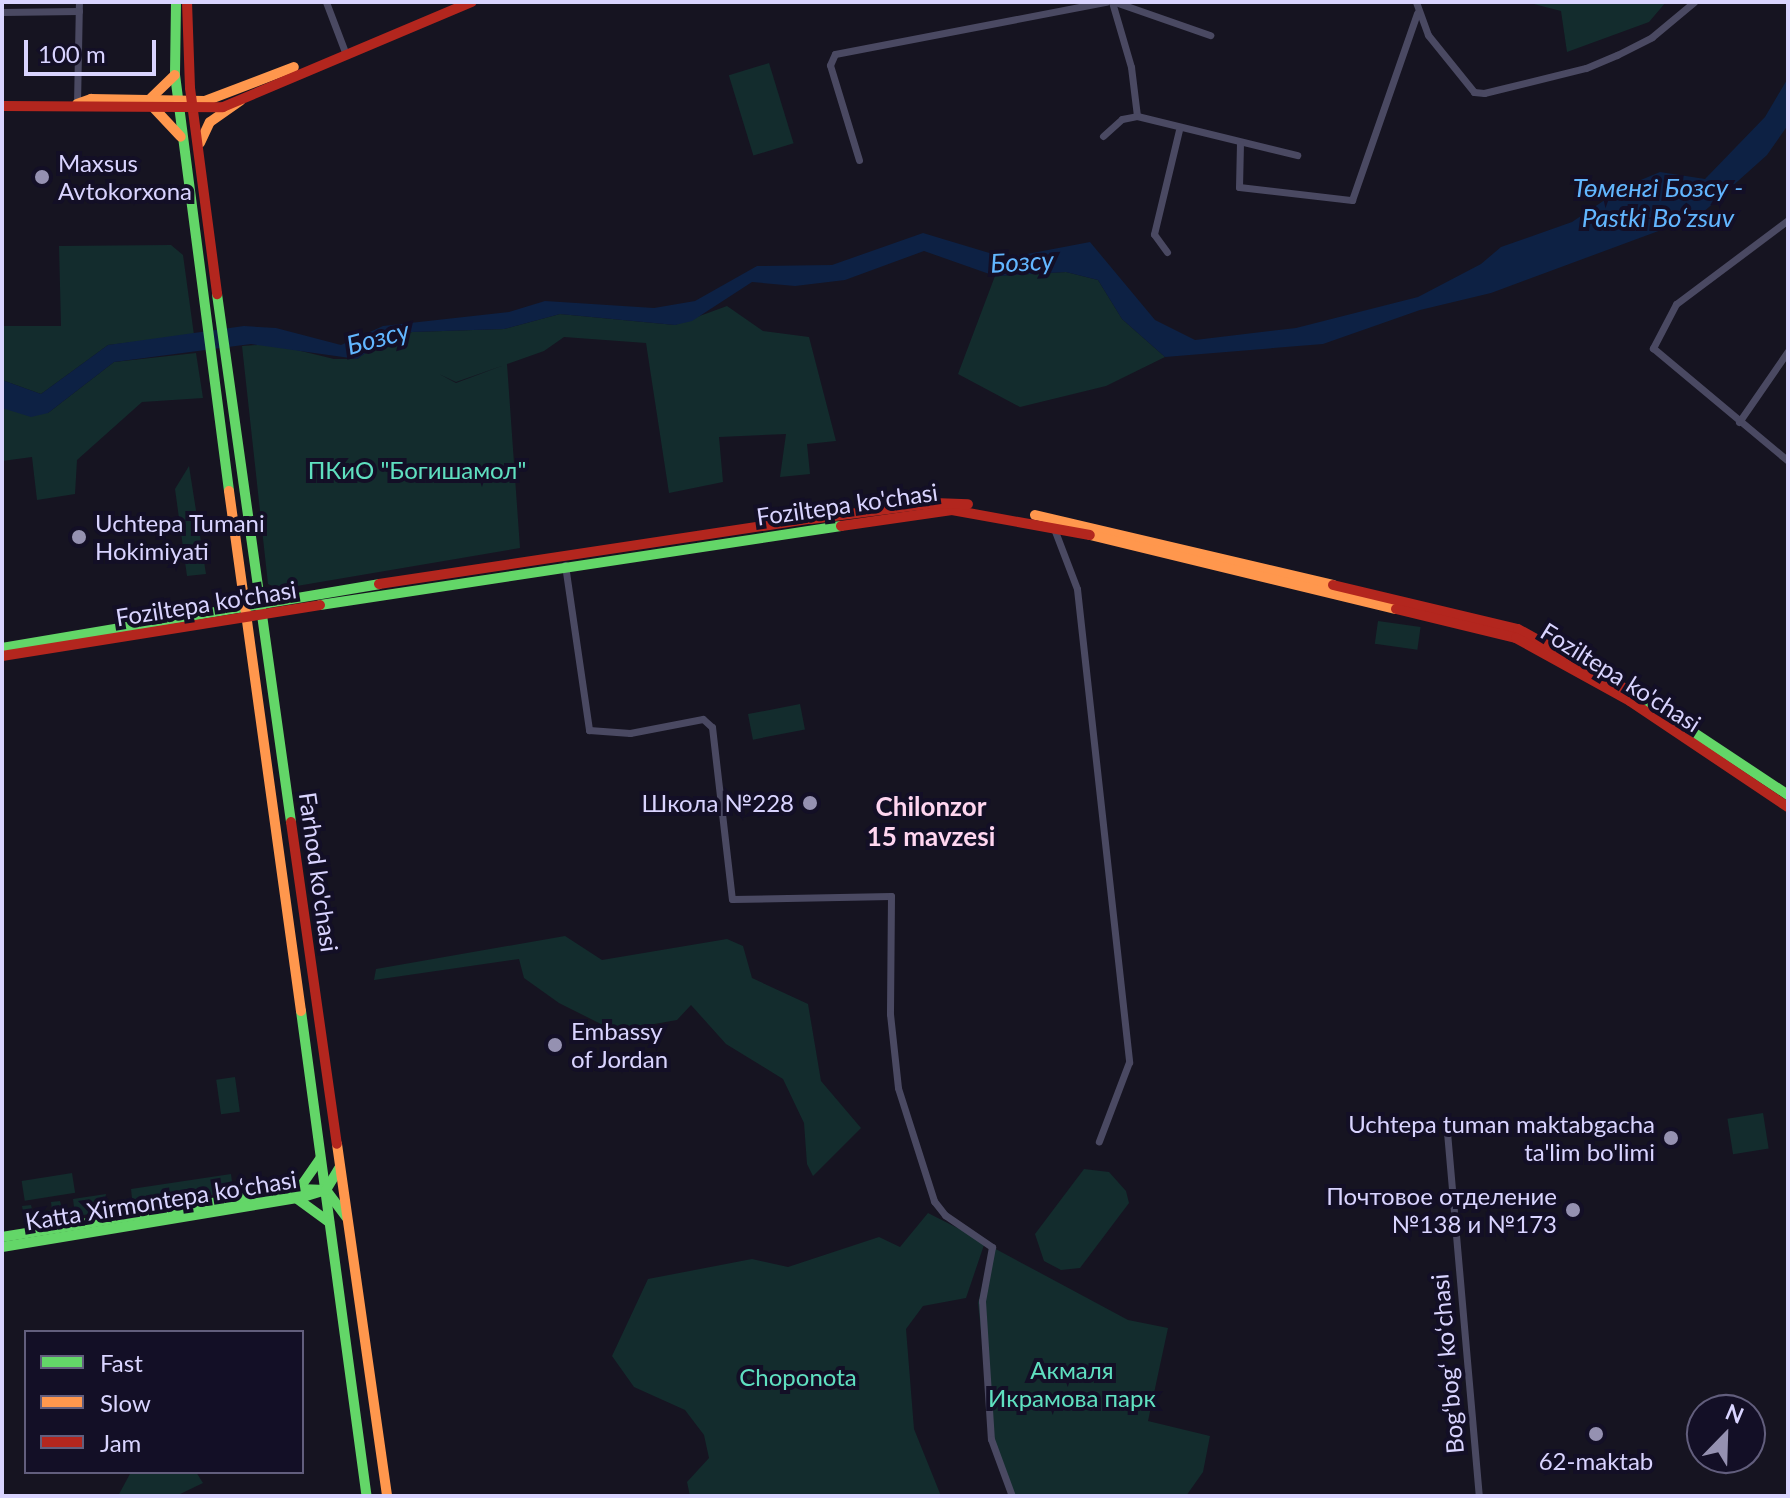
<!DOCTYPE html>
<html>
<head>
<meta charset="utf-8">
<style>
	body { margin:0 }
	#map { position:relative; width:1790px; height:1498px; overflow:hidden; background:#161421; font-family:Lato,sans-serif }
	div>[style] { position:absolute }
	.green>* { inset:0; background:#132c2d; transform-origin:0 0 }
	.water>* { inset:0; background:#0d2144 }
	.street>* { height:7px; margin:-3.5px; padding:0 3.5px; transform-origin:3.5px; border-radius:3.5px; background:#4a4962 }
	.fast>* { height:10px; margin:-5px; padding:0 5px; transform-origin:5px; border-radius:5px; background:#63d668 }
	.slow>* { height:10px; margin:-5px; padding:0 5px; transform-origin:5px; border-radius:5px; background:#ff974d }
	.jam>* { height:10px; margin:-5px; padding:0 5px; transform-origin:5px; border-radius:5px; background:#b3261e }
	.dots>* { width:22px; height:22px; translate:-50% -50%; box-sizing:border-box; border:4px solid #130f26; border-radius:50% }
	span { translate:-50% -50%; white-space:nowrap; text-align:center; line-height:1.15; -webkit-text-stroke:8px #130f26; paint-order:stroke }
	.poi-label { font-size:24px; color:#d9d4ff }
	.left { translate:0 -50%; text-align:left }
	.right { translate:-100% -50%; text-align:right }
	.park-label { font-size:24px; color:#5fe0c0 }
	.street-label { font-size:24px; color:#d9d4ff }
	.water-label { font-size:26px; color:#62b6ff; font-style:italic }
	.neighbourhood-label { font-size:26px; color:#ffd6f0; font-weight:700 }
	.frame { position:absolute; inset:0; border:4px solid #d9d4ff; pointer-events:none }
	.legend { position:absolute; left:24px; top:1330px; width:280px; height:144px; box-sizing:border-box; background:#130f26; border:2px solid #625e7d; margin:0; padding:10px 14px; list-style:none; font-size:24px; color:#d9d4ff }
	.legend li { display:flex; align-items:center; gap:16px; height:40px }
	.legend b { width:40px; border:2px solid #625e7d }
	.north { position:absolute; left:1686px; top:1394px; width:80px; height:80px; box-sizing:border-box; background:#130f26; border:2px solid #625e7d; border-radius:50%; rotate:23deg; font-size:22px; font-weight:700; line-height:32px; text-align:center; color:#d9d4ff }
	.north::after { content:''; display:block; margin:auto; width:28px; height:36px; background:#9591b1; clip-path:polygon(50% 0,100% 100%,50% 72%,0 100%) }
	.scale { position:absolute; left:24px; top:40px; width:132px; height:36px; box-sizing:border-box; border:4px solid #d9d4ff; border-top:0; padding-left:10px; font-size:24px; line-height:28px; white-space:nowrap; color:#d9d4ff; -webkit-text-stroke:6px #130f26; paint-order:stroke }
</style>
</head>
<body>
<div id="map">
	<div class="green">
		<div style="clip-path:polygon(1526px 2px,1666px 2px,1649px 22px,1567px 52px,1561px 11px)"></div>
		<div style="left:769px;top:63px;width:84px;height:42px;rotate:73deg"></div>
		<div style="clip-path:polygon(171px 245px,183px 255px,194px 335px,108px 345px,41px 394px,2px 380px,2px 326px,61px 326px,59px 246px)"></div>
		<div style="clip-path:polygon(1066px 272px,1098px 280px,1122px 319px,1165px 357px,1106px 386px,1020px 407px,958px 374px,995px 276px)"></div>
		<div style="clip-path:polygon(727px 306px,763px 331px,809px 337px,836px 441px,807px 444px,810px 474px,780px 477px,786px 434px,719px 437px,723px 482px,669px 493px,646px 343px,564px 337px,544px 351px,456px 382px,439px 374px,456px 383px,507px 364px,520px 548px,279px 589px,268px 584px,242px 346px,272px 344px,334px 359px,357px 359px,381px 342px,412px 332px,504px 329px,560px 314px,675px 325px)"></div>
		<div style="clip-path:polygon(196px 353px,203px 398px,142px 402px,77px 460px,75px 494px,37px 500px,32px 457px,2px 461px,2px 408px,48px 413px,114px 362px)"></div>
		<div style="clip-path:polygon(189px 466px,206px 574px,187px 576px,175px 489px)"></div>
		<div style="left:1378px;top:621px;width:43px;height:23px;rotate:8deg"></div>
		<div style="left:800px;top:704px;width:26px;height:53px;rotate:79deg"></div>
		<div style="clip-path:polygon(565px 936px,602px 960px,727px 939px,743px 946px,752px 978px,808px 1004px,821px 1081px,861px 1128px,813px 1176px,807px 1164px,804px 1123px,783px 1079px,726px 1044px,691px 1005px,677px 1020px,615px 1031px,559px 1003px,524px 978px,519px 959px,374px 980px,376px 969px)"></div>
		<div style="left:235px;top:1077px;width:35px;height:19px;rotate:82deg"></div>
		<div style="left:1763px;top:1113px;width:36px;height:36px;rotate:81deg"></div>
		<div style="clip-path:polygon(1084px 1169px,1109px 1172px,1126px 1191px,1129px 1203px,1080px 1268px,1061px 1270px,1044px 1261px,1035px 1234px)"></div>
		<div style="left:72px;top:1173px;width:20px;height:51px;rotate:81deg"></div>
		<div style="clip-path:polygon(231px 1174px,232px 1182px,222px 1184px,224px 1193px,121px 1209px,116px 1201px,132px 1198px,131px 1189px)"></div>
		<div style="clip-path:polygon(106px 1194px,102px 1213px,25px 1221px,22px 1206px,31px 1205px,33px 1213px,52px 1210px,51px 1202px,60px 1201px,62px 1209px,74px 1207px,73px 1199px)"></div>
		<div style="clip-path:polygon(928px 1213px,985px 1242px,966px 1298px,923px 1306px,906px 1329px,914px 1429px,941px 1496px,690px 1496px,687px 1482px,709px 1458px,704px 1435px,685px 1410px,634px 1387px,612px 1356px,648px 1279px,752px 1259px,788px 1267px,879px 1237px,900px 1247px)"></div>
		<div style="clip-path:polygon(992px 1247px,1128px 1320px,1168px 1328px,1148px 1421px,1210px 1436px,1203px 1472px,1186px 1496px,1015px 1496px,993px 1442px,978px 1303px)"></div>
		<div style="clip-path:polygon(131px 1472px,196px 1472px,203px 1483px,176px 1496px,118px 1496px)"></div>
	</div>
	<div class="water">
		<div style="clip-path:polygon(1788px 78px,1788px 125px,1767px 155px,1699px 216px,1491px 293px,1420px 310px,1323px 344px,1165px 357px,1122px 319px,1098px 280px,1066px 272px,995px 276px,924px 251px,845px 280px,795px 286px,752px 282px,692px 321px,675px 325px,560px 314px,504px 329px,412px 332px,381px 342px,357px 359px,251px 344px,114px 362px,48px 413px,31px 417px,2px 408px,2px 380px,41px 394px,108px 345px,244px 326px,276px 328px,341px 345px,383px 326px,509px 312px,545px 301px,654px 308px,695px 301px,757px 266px,832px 265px,923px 233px,1006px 258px,1090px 242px,1155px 320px,1195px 340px,1296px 328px,1418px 297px,1481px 264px,1501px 247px,1572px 222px,1624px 187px,1660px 172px,1705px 179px,1765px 117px)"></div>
	</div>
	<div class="street">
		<div style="left:326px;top:2px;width:53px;rotate:69.2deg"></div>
		<div style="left:1112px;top:2px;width:68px;rotate:73.7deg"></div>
		<div style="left:1131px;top:67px;width:49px;rotate:83deg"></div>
		<div style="left:1137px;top:116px;width:165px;rotate:13.7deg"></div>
		<div style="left:1115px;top:2px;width:101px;rotate:19.2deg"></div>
		<div style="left:1416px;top:2px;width:35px;rotate:70deg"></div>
		<div style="left:1428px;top:35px;width:73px;rotate:51.1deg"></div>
		<div style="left:1474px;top:92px;width:10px;rotate:6deg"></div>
		<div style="left:1484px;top:93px;width:105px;rotate:-13.8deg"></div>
		<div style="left:1586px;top:68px;width:34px;rotate:-23deg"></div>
		<div style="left:1617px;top:55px;width:39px;rotate:-27deg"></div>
		<div style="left:1652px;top:37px;width:55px;rotate:-39.8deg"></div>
		<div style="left:2px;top:12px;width:77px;rotate:-0.7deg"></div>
		<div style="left:77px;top:104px;width:102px;rotate:-88.9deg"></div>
		<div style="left:1103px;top:136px;width:25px;rotate:-42deg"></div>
		<div style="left:1122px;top:119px;width:15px;rotate:-11deg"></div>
		<div style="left:1240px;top:143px;width:44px;rotate:91.3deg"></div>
		<div style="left:1239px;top:187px;width:114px;rotate:6.6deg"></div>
		<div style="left:1352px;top:200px;width:198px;rotate:-70.8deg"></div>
		<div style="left:859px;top:160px;width:99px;rotate:-107deg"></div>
		<div style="left:830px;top:65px;width:12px;rotate:-66deg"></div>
		<div style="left:835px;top:54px;width:276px;rotate:-10.9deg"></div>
		<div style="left:1788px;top:220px;width:140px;rotate:143.1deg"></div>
		<div style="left:1676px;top:304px;width:50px;rotate:117.6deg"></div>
		<div style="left:1653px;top:348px;width:176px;rotate:39.9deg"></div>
		<div style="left:1167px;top:252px;width:22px;rotate:-126deg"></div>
		<div style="left:1154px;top:234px;width:107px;rotate:-76.5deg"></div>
		<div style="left:1739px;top:422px;width:86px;rotate:-55.4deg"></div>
		<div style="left:1053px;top:526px;width:67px;rotate:69.1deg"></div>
		<div style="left:1077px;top:589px;width:476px;rotate:83.7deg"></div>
		<div style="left:1129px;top:1062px;width:85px;rotate:110.8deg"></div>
		<div style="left:565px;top:565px;width:167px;rotate:81.7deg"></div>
		<div style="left:589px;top:730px;width:41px;rotate:4.2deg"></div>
		<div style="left:630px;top:733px;width:74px;rotate:-10.9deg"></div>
		<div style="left:703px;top:719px;width:12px;rotate:42deg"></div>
		<div style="left:712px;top:727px;width:173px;rotate:83.4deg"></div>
		<div style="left:732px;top:899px;width:159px;rotate:-1.1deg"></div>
		<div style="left:891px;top:896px;width:118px;rotate:90.5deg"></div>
		<div style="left:890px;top:1014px;width:74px;rotate:83.8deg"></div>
		<div style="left:898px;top:1088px;width:119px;rotate:72.3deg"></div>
		<div style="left:934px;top:1201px;width:18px;rotate:52deg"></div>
		<div style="left:945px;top:1215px;width:57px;rotate:34.2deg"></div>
		<div style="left:992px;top:1247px;width:55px;rotate:100.5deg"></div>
		<div style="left:982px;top:1301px;width:138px;rotate:86.3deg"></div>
		<div style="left:991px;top:1439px;width:61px;rotate:69.8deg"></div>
		<div style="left:1447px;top:1132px;width:365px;rotate:85deg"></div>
	</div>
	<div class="fast">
		<div style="left:176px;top:2px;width:73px;rotate:90.8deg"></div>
		<div style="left:175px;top:75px;width:419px;rotate:82.6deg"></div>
		<div style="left:217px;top:294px;width:533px;rotate:82.02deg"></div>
		<div style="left:320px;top:605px;width:527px;rotate:-8.62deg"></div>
		<div style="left:2px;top:648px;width:382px;rotate:-9.6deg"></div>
		<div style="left:1640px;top:697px;width:178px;rotate:33.5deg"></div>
		<div style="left:301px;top:1011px;width:489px;rotate:82.3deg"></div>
		<div style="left:299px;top:1189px;width:37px;rotate:-55deg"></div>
		<div style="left:296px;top:1198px;width:41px;rotate:36deg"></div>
		<div style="left:2px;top:1237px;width:301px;rotate:-9.2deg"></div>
		<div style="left:299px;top:1189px;width:27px;rotate:2deg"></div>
		<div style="left:326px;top:1190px;width:34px;rotate:53deg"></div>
		<div style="left:2px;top:1247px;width:305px;rotate:-9.4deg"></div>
		<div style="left:303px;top:1197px;width:24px;rotate:-17deg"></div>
		<div style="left:326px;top:1190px;width:27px;rotate:-59deg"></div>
	</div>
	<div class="slow">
		<div style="left:151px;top:98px;width:33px;rotate:-44deg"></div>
		<div style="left:77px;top:104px;width:15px;rotate:-20deg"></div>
		<div style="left:91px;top:99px;width:114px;rotate:1deg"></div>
		<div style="left:205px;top:101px;width:95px;rotate:-20.9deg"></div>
		<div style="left:152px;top:106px;width:42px;rotate:46.9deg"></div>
		<div style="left:200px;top:143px;width:23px;rotate:-65deg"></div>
		<div style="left:210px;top:122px;width:37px;rotate:-35deg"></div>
		<div style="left:229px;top:491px;width:525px;rotate:82.12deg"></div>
		<div style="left:1035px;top:515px;width:306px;rotate:13.2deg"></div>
		<div style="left:1090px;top:535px;width:315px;rotate:13.6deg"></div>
		<div style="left:337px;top:1144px;width:356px;rotate:81.9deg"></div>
	</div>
	<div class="jam">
		<div style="left:187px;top:2px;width:86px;rotate:88deg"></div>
		<div style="left:190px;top:88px;width:208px;rotate:82.5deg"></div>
		<div style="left:2px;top:106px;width:221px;rotate:0.3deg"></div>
		<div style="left:223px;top:107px;width:270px;rotate:-22.9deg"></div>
		<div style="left:841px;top:526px;width:112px;rotate:-8.2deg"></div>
		<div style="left:952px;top:510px;width:140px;rotate:10.3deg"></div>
		<div style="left:379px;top:584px;width:437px;rotate:-8.6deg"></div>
		<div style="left:811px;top:519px;width:124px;rotate:-7.4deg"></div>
		<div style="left:934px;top:503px;width:34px;rotate:2deg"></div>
		<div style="left:1333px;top:585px;width:190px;rotate:13.4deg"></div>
		<div style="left:1518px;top:629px;width:140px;rotate:29.1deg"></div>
		<div style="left:1396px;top:609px;width:123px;rotate:13.6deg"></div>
		<div style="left:1516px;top:638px;width:130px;rotate:28.9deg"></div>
		<div style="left:1630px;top:701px;width:190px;rotate:33.9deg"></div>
		<div style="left:2px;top:656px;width:322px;rotate:-9.1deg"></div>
		<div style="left:291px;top:822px;width:325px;rotate:81.9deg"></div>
	</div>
	<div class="dots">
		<div style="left:42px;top:177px;background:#9591b1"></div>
		<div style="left:79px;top:537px;background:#9591b1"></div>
		<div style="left:810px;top:803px;background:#9591b1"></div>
		<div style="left:555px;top:1045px;background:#9591b1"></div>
		<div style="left:1671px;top:1138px;background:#9591b1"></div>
		<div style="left:1573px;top:1210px;background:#9591b1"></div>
		<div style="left:1596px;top:1434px;background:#9591b1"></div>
	</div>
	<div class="poi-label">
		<span class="left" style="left:58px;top:177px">Maxsus<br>Avtokorxona</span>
		<span class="left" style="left:95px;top:537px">Uchtepa Tumani<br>Hokimiyati</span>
		<span class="right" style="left:794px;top:803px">Школа №228</span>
		<span class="left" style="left:571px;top:1045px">Embassy<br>of Jordan</span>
		<span class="right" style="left:1655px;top:1138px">Uchtepa tuman maktabgacha<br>ta'lim bo'limi</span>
		<span class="right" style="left:1557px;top:1210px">Почтовое отделение<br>№138 и №173</span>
		<span style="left:1596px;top:1461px">62-maktab</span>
	</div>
	<div class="park-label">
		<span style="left:417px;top:470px">ПКиО "Богишамол"</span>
		<span style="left:1072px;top:1384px">Акмаля<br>Икрамова парк</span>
		<span style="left:798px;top:1377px">Choponota</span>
	</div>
	<div class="street-label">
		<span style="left:847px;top:504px;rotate:-8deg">Foziltepa ko'chasi</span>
		<span style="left:206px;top:603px;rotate:-9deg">Foziltepa ko'chasi</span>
		<span style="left:1621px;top:677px;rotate:32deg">Foziltepa ko'chasi</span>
		<span style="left:319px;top:872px;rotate:82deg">Farhod ko'chasi</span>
		<span style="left:161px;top:1200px;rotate:-9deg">Katta Xirmontepa koʻchasi</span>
		<span style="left:1447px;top:1364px;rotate:-95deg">Bogʻbogʻ koʻchasi</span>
	</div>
	<div class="water-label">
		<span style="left:1658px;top:203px">Төменгі Бозсу -<br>Pastki Boʻzsuv</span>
		<span style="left:1022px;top:262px;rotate:-3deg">Бозсу</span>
		<span style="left:378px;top:338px;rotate:-15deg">Бозсу</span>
	</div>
	<div class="neighbourhood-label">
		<span style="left:931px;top:822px">Chilonzor<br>15 mavzesi</span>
	</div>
	<div class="frame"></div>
	<ul class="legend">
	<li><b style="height:10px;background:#63d668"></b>Fast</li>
	<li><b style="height:10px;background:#ff974d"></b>Slow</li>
	<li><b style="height:10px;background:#b3261e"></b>Jam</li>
	</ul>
	<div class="north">N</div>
	<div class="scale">100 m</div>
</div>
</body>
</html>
